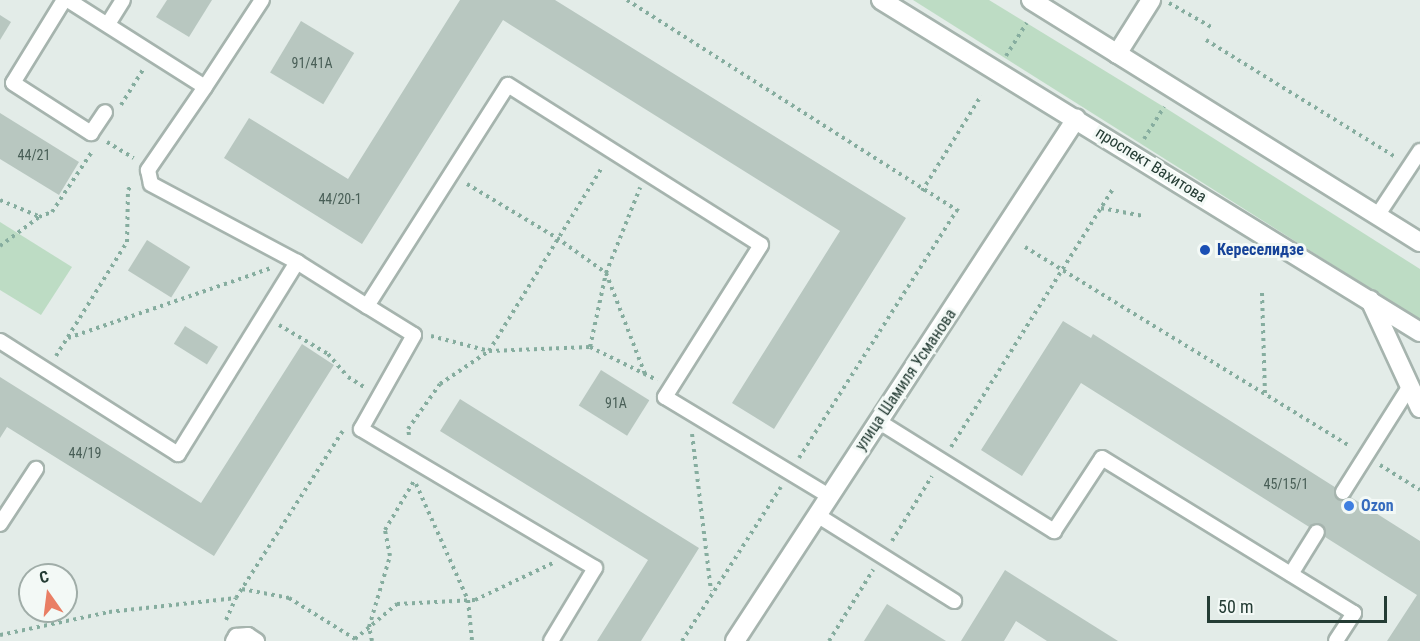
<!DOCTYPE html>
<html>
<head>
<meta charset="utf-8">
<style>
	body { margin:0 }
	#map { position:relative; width:1420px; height:641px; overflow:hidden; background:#e3ece8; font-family:"Roboto Condensed",sans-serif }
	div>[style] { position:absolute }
	.green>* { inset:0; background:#bddcc4 }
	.building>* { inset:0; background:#b8c7c0; transform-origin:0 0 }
	.path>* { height:4px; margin-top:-2px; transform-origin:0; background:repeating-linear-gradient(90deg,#86ad9f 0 3px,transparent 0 7.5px) }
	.roads { filter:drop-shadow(2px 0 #a6b4ae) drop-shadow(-2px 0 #a6b4ae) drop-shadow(0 2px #a6b4ae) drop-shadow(0 -2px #a6b4ae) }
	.lane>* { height:14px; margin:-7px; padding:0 7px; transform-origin:7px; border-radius:7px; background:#fff }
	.street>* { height:18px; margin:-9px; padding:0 9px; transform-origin:9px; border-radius:9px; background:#fff }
	.secondary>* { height:18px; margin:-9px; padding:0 9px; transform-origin:9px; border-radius:9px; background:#fff }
	.dots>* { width:16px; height:16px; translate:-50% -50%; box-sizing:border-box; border:3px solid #f3f9f6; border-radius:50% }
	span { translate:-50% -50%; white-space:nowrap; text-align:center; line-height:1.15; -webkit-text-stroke:6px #f3f9f6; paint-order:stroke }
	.number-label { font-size:14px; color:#495f57 }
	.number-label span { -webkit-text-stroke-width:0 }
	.street-label { font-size:16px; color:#243c34 }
	.transit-label { font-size:16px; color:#164399; font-weight:700 }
	.left { translate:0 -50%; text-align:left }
	.shop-label { font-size:16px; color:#366cbe; font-weight:700 }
	.north { position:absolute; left:18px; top:563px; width:60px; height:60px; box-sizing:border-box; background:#f3f9f6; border:2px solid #a0ada8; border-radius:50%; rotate:346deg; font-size:16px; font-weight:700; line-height:24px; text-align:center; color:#243c34 }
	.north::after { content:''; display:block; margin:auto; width:21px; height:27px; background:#e97e64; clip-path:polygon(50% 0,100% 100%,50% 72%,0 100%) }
	.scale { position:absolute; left:1207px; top:596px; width:180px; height:27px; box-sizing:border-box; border:3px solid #243c34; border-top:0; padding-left:8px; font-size:18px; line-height:21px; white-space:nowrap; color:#243c34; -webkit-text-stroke:4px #f3f9f6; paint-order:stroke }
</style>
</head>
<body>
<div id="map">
	<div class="green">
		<div style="clip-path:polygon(913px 0,989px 0,1164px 107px,1420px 269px,1420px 320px)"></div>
		<div style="clip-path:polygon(0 222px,72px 267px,41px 315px,0 290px)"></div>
	</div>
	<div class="building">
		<div style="clip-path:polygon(167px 0,212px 0,189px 37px,156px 17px)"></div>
		<div style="clip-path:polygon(460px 0,555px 0,906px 218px,774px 429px,732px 403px,840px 231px,503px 20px,362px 244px,224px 158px,249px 118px,348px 179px)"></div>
		<div style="clip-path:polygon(0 15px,11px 22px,0 40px)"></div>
		<div style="left:301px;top:21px;width:62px;height:60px;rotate:31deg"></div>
		<div style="clip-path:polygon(0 113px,79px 162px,59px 195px,0 159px)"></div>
		<div style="left:147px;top:240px;width:51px;height:36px;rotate:32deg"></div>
		<div style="clip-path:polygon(1063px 321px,1091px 338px,1093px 334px,1420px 541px,1420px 641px,1387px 641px,1417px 595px,1081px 383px,1022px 476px,981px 450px)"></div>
		<div style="left:185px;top:326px;width:39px;height:21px;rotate:32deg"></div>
		<div style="clip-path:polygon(302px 344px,334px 365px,214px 556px,7px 427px,0 438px,0 377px,201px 503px)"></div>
		<div style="left:601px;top:370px;width:57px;height:42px;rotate:32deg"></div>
		<div style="clip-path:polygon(460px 399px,699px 548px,641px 641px,597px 641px,648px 560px,440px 431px)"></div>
		<div style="clip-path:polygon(1005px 570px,1118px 641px,1047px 641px,1016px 621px,1004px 641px,961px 641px)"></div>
		<div style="clip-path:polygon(887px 604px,946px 641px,864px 641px)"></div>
	</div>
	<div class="path">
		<div style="left:627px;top:0;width:396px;rotate:32.5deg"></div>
		<div style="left:1169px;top:3px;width:51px;rotate:29.6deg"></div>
		<div style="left:1206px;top:40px;width:221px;rotate:31.7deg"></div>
		<div style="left:1006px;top:56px;width:39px;rotate:-58deg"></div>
		<div style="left:121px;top:105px;width:44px;rotate:-58.1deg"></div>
		<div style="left:1144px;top:139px;width:38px;rotate:-58deg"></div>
		<div style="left:107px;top:142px;width:31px;rotate:31deg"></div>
		<div style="left:467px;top:184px;width:105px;rotate:31deg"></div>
		<div style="left:557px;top:238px;width:60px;rotate:35.5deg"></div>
		<div style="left:606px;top:273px;width:108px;rotate:68.9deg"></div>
		<div style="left:922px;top:191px;width:112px;rotate:-58.2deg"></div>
		<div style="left:0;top:200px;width:41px;rotate:22.8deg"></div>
		<div style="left:1101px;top:208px;width:43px;rotate:10.8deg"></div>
		<div style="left:0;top:246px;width:49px;rotate:-36.6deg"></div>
		<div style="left:39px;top:217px;width:14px;rotate:-21deg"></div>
		<div style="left:52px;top:212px;width:74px;rotate:-56.5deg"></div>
		<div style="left:1025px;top:247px;width:382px;rotate:31.5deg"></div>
		<div style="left:1262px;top:293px;width:100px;rotate:88.3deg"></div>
		<div style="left:279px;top:325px;width:57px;rotate:30.6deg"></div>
		<div style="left:328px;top:354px;width:30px;rotate:49deg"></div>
		<div style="left:348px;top:377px;width:19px;rotate:32deg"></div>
		<div style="left:431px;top:336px;width:60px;rotate:14.5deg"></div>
		<div style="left:489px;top:351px;width:101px;rotate:-2.3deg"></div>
		<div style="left:590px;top:347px;width:75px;rotate:26.2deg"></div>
		<div style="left:68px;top:338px;width:215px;rotate:-19deg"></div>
		<div style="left:590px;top:347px;width:76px;rotate:-77.8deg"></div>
		<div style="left:606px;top:273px;width:92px;rotate:-68.2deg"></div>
		<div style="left:56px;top:356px;width:134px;rotate:-58.1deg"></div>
		<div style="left:127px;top:242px;width:52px;rotate:-88.9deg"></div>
		<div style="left:128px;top:190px;width:6px;rotate:-51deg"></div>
		<div style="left:692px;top:434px;width:158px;rotate:83.1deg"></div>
		<div style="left:409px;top:435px;width:6px;rotate:-99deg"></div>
		<div style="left:408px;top:429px;width:55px;rotate:-54.6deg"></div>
		<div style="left:440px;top:384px;width:59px;rotate:-34deg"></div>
		<div style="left:489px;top:351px;width:217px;rotate:-58.4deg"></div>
		<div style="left:951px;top:447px;width:305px;rotate:-57.9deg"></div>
		<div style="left:799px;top:458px;width:294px;rotate:-57.5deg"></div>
		<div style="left:1380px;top:465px;width:47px;rotate:32deg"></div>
		<div style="left:416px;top:484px;width:127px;rotate:65.9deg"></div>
		<div style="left:468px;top:600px;width:41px;rotate:84.4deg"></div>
		<div style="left:892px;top:541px;width:76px;rotate:-58.4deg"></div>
		<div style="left:242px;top:589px;width:48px;rotate:10.8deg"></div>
		<div style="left:289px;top:598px;width:78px;rotate:31.8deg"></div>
		<div style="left:355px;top:639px;width:55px;rotate:-39.8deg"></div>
		<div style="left:397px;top:604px;width:78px;rotate:-2.9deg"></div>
		<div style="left:475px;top:600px;width:86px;rotate:-25.4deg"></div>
		<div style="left:226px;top:620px;width:24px;rotate:-66deg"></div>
		<div style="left:236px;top:598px;width:198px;rotate:-57.4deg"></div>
		<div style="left:0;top:635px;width:111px;rotate:-11.9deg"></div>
		<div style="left:109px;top:612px;width:128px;rotate:-6.3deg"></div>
		<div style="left:372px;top:641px;width:14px;rotate:-102deg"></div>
		<div style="left:369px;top:627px;width:74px;rotate:-73.5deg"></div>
		<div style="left:390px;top:556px;width:26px;rotate:-101deg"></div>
		<div style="left:385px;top:530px;width:57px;rotate:-59.4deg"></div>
		<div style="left:682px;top:641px;width:183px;rotate:-57.3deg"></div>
		<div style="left:829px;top:641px;width:84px;rotate:-58.2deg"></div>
	</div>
	<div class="roads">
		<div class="lane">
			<div style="left:64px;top:0;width:97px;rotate:121.6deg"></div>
			<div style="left:13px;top:83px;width:93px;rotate:32.7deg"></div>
			<div style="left:91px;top:133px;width:25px;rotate:-56deg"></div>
			<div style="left:68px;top:0;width:162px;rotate:32.4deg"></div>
			<div style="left:205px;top:87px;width:104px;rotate:-56.8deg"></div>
			<div style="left:108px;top:24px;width:28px;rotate:-58deg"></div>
			<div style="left:205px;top:87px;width:101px;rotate:124.5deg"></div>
			<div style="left:148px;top:170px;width:14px;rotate:78deg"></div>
			<div style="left:151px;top:184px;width:166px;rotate:28.1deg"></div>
			<div style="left:297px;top:262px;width:83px;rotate:32.2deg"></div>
			<div style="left:367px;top:306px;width:262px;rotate:-57.5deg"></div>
			<div style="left:508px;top:85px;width:299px;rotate:32.3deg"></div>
			<div style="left:761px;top:245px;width:180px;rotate:122.3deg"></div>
			<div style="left:665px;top:397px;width:192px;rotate:31.1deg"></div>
			<div style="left:1377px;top:216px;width:78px;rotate:-56.5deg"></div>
			<div style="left:367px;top:306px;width:55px;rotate:31.7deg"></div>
			<div style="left:414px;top:335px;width:108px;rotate:119.4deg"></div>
			<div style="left:361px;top:429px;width:272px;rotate:30.7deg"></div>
			<div style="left:595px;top:568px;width:85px;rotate:121.1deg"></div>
			<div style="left:0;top:341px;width:211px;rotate:32.4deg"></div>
			<div style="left:178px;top:454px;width:226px;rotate:-58.2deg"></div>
			<div style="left:878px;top:421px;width:208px;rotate:32deg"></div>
			<div style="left:1054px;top:531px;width:87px;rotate:-56.7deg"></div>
			<div style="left:1102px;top:458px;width:296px;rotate:31.6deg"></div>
			<div style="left:1354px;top:613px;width:33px;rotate:123deg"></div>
			<div style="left:1343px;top:492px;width:125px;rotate:-57.7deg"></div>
			<div style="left:817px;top:515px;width:162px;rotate:32.1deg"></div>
			<div style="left:0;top:524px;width:66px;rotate:-56.8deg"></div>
			<div style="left:1291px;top:574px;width:49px;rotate:-58.2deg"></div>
			<div style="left:233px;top:641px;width:6px;rotate:-59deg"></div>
			<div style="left:236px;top:636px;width:12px;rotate:-5deg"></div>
			<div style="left:248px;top:635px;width:11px;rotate:34deg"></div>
		</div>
		<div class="street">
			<div style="left:1117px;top:54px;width:64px;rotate:-57.8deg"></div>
			<div style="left:1370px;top:300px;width:119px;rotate:65.2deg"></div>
			<div style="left:735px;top:641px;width:624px;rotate:-56.85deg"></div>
		</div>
		<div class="secondary">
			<div style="left:881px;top:0;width:633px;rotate:31.63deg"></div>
			<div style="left:1031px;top:0;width:458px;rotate:31.9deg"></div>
		</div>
	</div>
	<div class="dots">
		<div style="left:1205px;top:250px;background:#1a4fb4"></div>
		<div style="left:1349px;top:506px;background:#3f7fe0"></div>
	</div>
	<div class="number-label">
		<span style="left:312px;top:63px">91/41А</span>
		<span style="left:34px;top:155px">44/21</span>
		<span style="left:340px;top:199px">44/20-1</span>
		<span style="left:616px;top:403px">91А</span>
		<span style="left:85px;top:453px">44/19</span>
		<span style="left:1286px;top:484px">45/15/1</span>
	</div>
	<div class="street-label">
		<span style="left:1151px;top:165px;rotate:32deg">проспект Вахитова</span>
		<span style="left:906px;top:380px;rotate:-56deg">улица Шамиля Усманова</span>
	</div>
	<div class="transit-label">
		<span class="left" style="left:1217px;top:250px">Кереселидзе</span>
	</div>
	<div class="shop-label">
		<span class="left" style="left:1361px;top:506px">Ozon</span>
	</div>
	<div class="north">С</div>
	<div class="scale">50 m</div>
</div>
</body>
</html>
